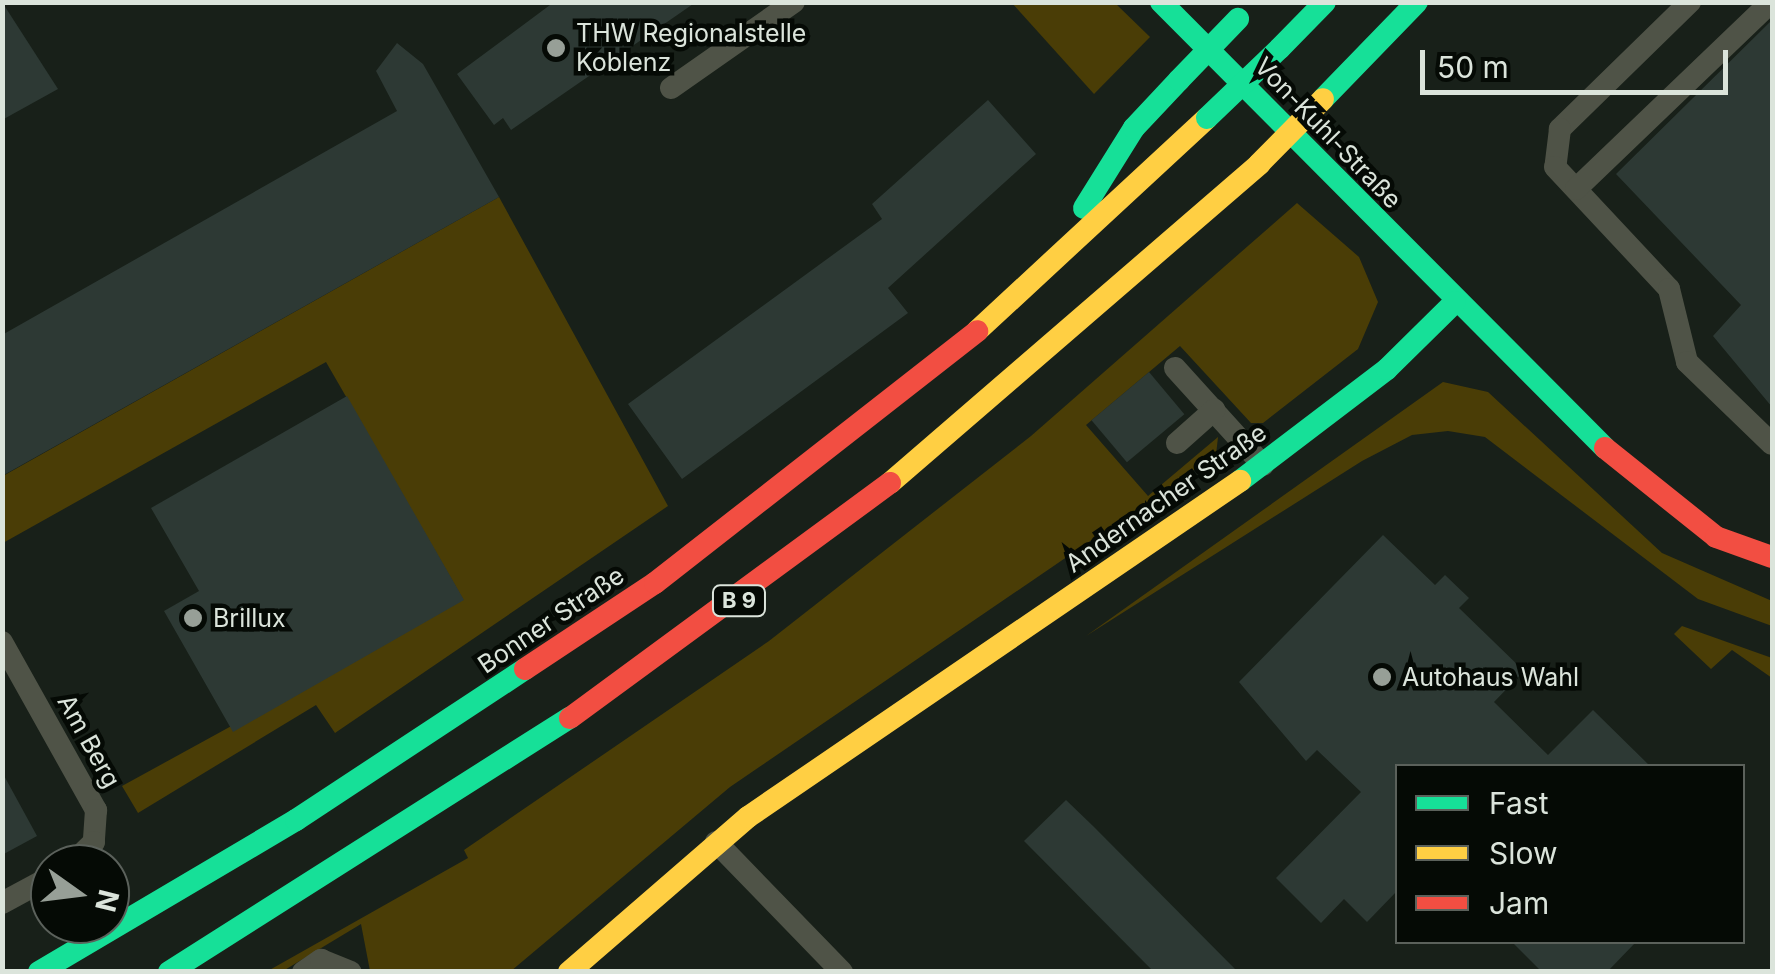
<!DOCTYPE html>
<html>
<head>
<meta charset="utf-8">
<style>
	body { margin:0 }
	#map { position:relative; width:1775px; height:974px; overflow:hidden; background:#182019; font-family:Inter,sans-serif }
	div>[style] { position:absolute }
	.green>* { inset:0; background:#4a3d06 }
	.building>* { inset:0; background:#2d3934; transform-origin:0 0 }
	.lane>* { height:22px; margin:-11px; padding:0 11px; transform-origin:11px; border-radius:11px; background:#4f5347 }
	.fast>* { height:22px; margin:-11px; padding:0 11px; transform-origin:11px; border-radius:11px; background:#16e098 }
	.slow>* { height:22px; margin:-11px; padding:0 11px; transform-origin:11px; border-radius:11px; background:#ffcf43 }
	.jam>* { height:22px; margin:-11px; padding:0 11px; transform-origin:11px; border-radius:11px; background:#f24e42 }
	.fast-bridge>* { height:22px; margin:-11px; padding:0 11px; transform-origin:11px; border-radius:11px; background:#16e098 }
	.slow-bridge>* { height:22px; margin:-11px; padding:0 11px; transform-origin:11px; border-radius:11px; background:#ffcf43 }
	.dots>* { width:28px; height:28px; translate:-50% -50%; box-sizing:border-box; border:5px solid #050a05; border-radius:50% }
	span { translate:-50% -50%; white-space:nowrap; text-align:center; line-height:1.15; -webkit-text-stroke:9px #050a05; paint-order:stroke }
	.shield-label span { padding:2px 8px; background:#050a05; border:2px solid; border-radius:8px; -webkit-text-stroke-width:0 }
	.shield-label { font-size:22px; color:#dbe4db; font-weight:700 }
	.poi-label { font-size:25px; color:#dbe4db }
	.left { translate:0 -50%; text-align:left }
	.street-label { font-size:25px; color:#dbe4db }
	.frame { position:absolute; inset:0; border:5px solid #dbe4db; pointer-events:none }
	.legend { position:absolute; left:1395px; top:764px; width:350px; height:180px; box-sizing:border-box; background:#050a05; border:2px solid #5b615b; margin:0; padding:12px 18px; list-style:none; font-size:30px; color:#dbe4db }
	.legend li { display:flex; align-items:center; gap:20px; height:50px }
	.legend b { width:50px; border:2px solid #5b615b }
	.north { position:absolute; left:30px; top:844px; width:100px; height:100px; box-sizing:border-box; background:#050a05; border:2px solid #5b615b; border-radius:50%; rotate:104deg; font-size:28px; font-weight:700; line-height:40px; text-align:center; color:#dbe4db }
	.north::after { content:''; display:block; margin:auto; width:35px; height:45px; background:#979f97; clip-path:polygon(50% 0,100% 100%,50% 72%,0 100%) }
	.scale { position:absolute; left:1420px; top:50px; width:308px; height:45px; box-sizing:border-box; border:5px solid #dbe4db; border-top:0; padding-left:12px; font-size:30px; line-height:35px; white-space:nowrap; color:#dbe4db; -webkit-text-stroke:8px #050a05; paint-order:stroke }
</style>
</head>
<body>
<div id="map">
	<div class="green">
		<div style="clip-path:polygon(1012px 3px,1115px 3px,1150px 37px,1094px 94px)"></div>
		<div style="clip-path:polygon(499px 197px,668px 506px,335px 733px,316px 705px,138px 813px,122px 786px,463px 599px,326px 362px,3px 543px,3px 476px)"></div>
		<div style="clip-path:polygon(1297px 203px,1359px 257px,1378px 302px,1358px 349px,1263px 423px,1251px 423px,1180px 346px,1086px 425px,1148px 496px,1218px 437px,1216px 455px,730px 787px,511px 971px,370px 971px,361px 924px,283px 971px,266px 972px,468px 858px,464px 850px,769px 641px,1031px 436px)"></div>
		<div style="clip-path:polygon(1443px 382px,1488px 392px,1662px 553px,1772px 601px,1772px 626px,1698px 599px,1485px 437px,1448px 431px,1412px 435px,1362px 461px,1086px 636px)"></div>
		<div style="clip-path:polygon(1682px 626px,1772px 658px,1772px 678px,1732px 650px,1711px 669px,1674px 634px)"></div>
	</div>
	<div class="building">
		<div style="clip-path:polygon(2px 2px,58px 89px,2px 120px)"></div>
		<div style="clip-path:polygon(554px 2px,696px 2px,511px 130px,503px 118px,494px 125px,457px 74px)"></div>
		<div style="clip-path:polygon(1772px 20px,1772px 407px,1713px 336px,1741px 305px,1616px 174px)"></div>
		<div style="clip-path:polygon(397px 43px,423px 64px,499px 197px,2px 476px,2px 335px,397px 111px,376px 71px)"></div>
		<div style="clip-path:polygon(988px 100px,1036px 154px,888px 288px,908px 313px,682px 479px,628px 404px,882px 219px,872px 204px)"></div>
		<div style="left:1149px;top:372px;width:55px;height:75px;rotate:50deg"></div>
		<div style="clip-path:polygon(347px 396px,464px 600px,233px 732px,164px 611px,199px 591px,151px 508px)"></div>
		<div style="clip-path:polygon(1383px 535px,1435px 585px,1445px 575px,1469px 598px,1459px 608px,1524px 671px,1494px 702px,1548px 755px,1593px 710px,1650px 766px,1398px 766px,1398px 890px,1367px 922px,1344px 899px,1321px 923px,1276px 878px,1361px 792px,1317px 750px,1306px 761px,1239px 682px)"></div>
		<div style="clip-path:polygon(2px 772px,37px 836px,2px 855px)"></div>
		<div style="clip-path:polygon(1066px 800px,1093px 826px,1238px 972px,1154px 972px,1024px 841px)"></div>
		<div style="clip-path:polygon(1512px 942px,1636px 942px,1607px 972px,1542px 972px)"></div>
	</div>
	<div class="lane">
		<div style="left:1690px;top:2px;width:182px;rotate:135.7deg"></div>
		<div style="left:1560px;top:129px;width:38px;rotate:97deg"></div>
		<div style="left:1555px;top:167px;width:167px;rotate:46.9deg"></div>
		<div style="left:1669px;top:289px;width:75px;rotate:76.1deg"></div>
		<div style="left:1687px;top:362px;width:118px;rotate:44deg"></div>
		<div style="left:671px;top:88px;width:150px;rotate:-35deg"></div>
		<div style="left:1576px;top:189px;width:270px;rotate:-43.8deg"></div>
		<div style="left:1175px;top:368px;width:131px;rotate:47.8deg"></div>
		<div style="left:1177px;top:443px;width:50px;rotate:-41.7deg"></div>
		<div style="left:2px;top:642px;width:193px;rotate:60.8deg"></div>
		<div style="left:96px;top:810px;width:32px;rotate:94deg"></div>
		<div style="left:94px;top:842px;width:32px;rotate:136deg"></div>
		<div style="left:716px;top:842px;width:181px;rotate:45.9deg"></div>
		<div style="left:2px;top:903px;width:55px;rotate:-28.4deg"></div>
		<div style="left:303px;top:972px;width:22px;rotate:-34deg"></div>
		<div style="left:321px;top:960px;width:32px;rotate:22deg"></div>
	</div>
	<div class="fast">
		<div style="left:1161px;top:2px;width:629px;rotate:45.13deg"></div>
		<div style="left:1280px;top:48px;width:64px;rotate:-45.6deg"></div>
		<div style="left:1323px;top:99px;width:135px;rotate:-45.9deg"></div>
		<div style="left:1084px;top:208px;width:94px;rotate:-58deg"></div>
		<div style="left:1134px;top:128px;width:66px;rotate:-46.8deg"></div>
		<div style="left:1240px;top:481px;width:185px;rotate:-37.3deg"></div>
		<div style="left:1387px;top:369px;width:95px;rotate:-44.6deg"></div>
		<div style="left:39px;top:972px;width:299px;rotate:-30.6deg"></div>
		<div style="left:296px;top:820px;width:274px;rotate:-33.4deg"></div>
		<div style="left:169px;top:972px;width:475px;rotate:-32.4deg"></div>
	</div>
	<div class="slow">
		<div style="left:977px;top:331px;width:313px;rotate:-42.8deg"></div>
		<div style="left:890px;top:483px;width:488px;rotate:-40.8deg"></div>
		<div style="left:569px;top:972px;width:237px;rotate:-40.9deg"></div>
		<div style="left:748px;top:817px;width:596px;rotate:-34.33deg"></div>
	</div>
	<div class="jam">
		<div style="left:1605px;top:448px;width:142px;rotate:38.7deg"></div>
		<div style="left:1716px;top:537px;width:59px;rotate:19.7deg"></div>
		<div style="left:525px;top:669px;width:156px;rotate:-33.5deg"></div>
		<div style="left:655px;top:583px;width:409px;rotate:-38deg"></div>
		<div style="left:570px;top:718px;width:397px;rotate:-36.3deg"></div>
	</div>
	<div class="fast-bridge">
		<div style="left:1179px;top:80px;width:85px;rotate:-46deg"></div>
		<div style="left:1207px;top:118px;width:101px;rotate:-43.8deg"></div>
	</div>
	<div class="slow-bridge">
		<div style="left:1259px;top:164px;width:91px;rotate:-45.4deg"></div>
	</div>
	<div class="dots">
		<div style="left:556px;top:48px;background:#979f97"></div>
		<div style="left:193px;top:618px;background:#979f97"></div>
		<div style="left:1382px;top:677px;background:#979f97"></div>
	</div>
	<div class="shield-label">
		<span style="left:739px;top:601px">B 9</span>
	</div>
	<div class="poi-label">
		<span class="left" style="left:576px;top:48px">THW Regionalstelle<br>Koblenz</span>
		<span class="left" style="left:213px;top:618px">Brillux</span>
		<span class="left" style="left:1402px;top:677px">Autohaus Wahl</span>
	</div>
	<div class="street-label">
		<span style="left:1328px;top:133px;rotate:46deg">Von-Kuhl-Straße</span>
		<span style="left:1166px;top:498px;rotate:-35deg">Andernacher Straße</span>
		<span style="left:551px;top:620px;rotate:-34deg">Bonner Straße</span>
		<span style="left:89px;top:741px;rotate:61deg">Am Berg</span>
	</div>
	<div class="frame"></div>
	<ul class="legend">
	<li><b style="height:12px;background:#16e098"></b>Fast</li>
	<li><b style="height:12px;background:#ffcf43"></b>Slow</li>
	<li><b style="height:12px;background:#f24e42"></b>Jam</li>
	</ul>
	<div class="north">N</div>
	<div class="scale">50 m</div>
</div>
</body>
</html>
